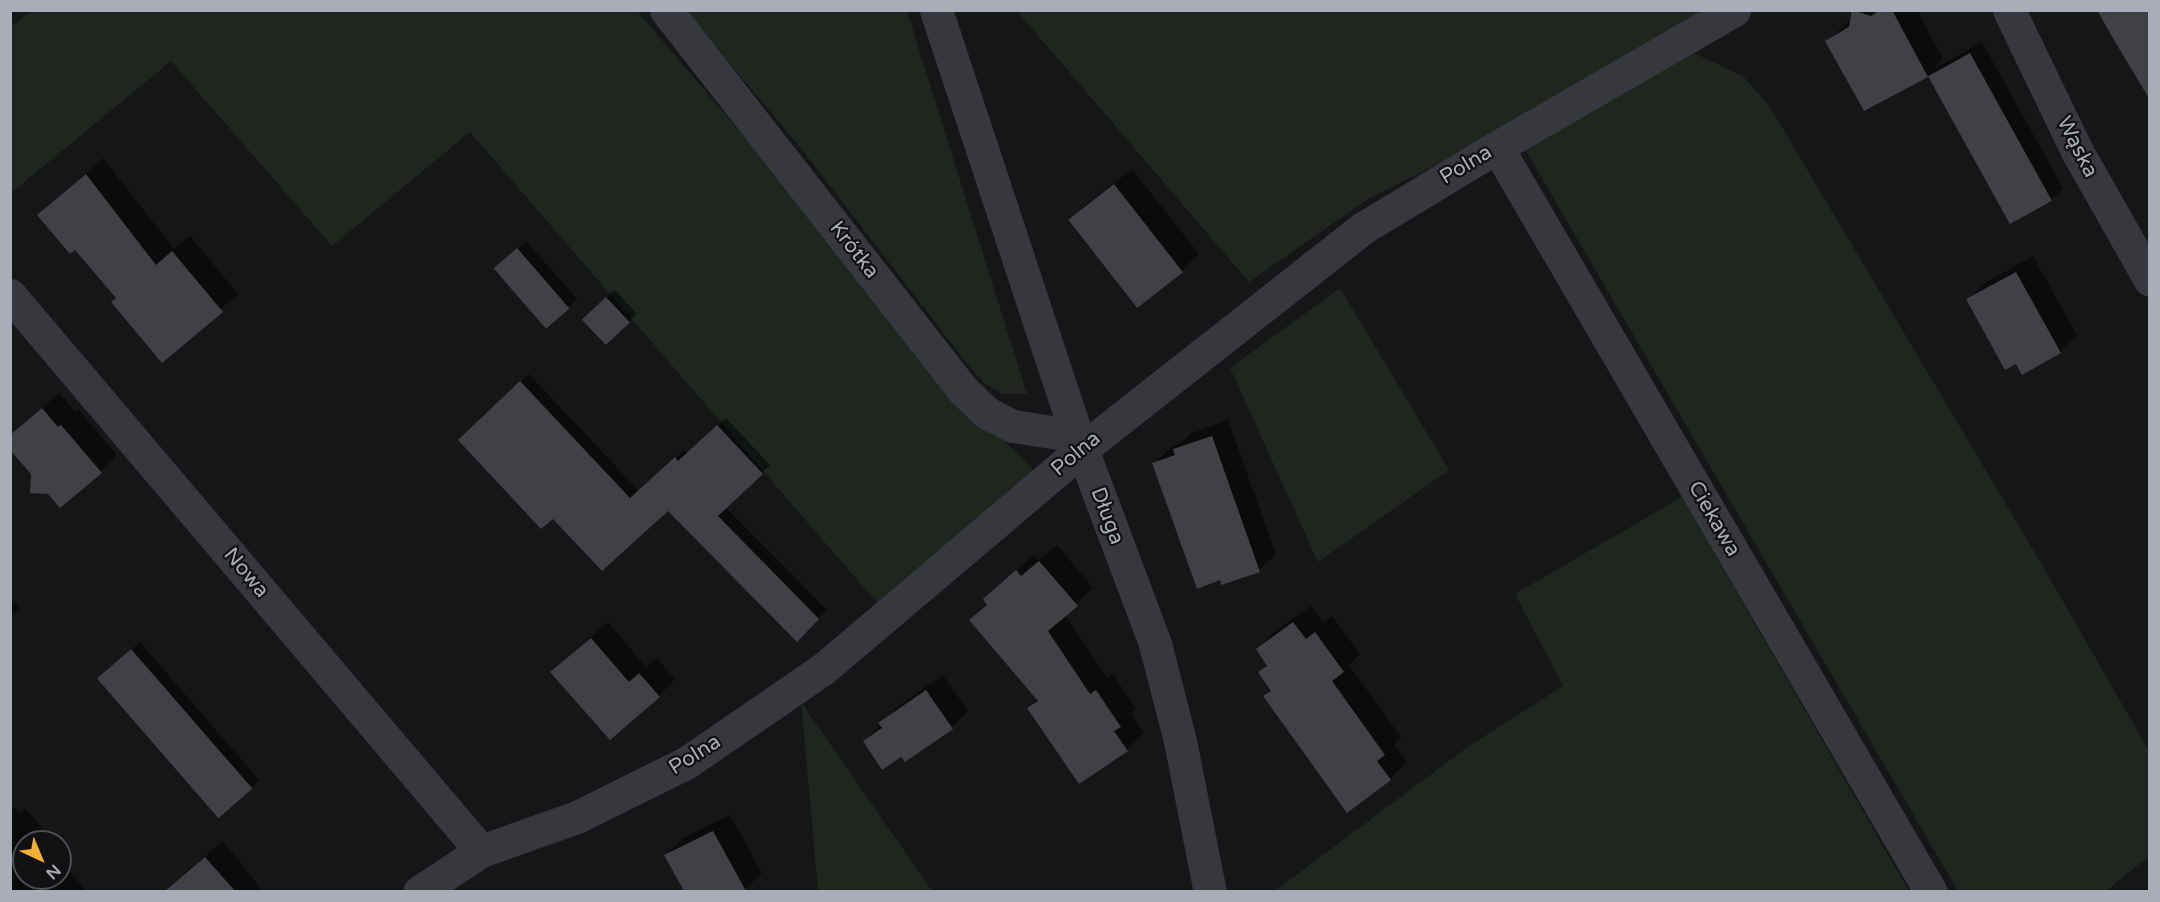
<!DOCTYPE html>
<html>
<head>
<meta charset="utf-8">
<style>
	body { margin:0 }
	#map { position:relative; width:2160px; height:902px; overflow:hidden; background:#161618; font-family:"Varela Round",sans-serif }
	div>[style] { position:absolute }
	.green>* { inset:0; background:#1e261f }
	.shadow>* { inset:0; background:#0007 }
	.building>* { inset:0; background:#404145; transform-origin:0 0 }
	.street>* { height:33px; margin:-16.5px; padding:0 16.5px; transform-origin:16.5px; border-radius:16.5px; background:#37383d }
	span { translate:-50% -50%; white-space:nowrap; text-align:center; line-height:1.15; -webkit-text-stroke:4.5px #111113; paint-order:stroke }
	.street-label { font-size:21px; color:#a8adb8 }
	.frame { position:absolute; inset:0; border:12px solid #a8adb8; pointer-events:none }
	.north { position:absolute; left:12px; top:830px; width:60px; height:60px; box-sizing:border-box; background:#111113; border:2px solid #4d4f55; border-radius:50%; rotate:136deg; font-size:16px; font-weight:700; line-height:24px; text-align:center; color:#a8adb8 }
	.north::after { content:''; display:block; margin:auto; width:21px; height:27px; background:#f2b134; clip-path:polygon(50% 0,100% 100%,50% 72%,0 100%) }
</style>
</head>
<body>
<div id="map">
	<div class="green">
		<div style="clip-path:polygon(31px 11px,637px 11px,994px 430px,1035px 472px,879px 605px,470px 132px,332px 246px,171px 61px,11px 193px,11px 27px)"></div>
		<div style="clip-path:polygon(685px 11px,907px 11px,1027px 394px,1003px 394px,983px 382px,965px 361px,800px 147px)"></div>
		<div style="clip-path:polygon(1017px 11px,1717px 11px,1561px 102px,1368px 199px,1249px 282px)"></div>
		<div style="clip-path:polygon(1692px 52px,1744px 77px,1770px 107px,2045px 570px,2149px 751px,2149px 856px,2106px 891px,1958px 891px,1523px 146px)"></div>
		<div style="clip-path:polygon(1340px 288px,1449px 470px,1318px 562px,1230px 368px)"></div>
		<div style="clip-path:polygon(1682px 497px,1909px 891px,1275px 891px,1469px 746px,1563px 686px,1515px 594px)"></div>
		<div style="clip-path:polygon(801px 702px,932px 891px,818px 891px)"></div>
	</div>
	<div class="shadow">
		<div style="clip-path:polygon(evenodd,1853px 10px,1917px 10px,1943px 59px,1935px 68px,1982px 42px,2063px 188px,2051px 200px,2011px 222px,1928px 74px,1927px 75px,1827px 41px,1852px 19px,1853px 10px,1855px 22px,1844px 31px,1844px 28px,1855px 22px)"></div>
		<div style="clip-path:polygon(103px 158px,174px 249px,190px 236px,238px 294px,162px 361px,118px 298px,75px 247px,39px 215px)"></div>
		<div style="clip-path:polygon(1132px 169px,1199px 254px,1182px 271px,1070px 220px,1087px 204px)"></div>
		<div style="clip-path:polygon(526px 241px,577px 299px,569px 307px,503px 260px)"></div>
		<div style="clip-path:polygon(2033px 256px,2077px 335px,2061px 351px,2022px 373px,1968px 300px,1985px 283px)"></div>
		<div style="clip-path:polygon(615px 290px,637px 314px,629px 322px,592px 310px)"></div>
		<div style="clip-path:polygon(529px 374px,639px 491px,684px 450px,688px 454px,726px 418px,770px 465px,725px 507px,827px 610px,797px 640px,668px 509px,553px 517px,460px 440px)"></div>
		<div style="clip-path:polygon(59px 393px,76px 412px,78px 409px,117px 455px,101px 472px,48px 492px,33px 474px,25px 423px)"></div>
		<div style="clip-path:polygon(1228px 420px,1276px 554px,1259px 570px,1154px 464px,1171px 447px,1181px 443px,1192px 433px)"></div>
		<div style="clip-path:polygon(1057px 545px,1093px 588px,1065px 615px,1107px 678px,1113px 674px,1136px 709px,1131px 714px,1144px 733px,1127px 750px,1079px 782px,1029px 708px,1038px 699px,971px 620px,988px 603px,1002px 583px,1034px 555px,1039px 560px)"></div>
		<div style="clip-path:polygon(10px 597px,20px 607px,10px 617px)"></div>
		<div style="clip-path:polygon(1311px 606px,1323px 623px,1332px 616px,1360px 654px,1349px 665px,1401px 737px,1394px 744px,1407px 762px,1390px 779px,1348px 811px,1265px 696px,1272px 690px,1260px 673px,1268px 664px,1257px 649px,1274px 632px)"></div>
		<div style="clip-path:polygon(608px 622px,646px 667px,657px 658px,675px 679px,659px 696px,552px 672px)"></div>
		<div style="clip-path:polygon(140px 642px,259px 780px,251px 788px,107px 670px)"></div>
		<div style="clip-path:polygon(943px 675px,968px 711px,952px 727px,902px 755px,865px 741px,897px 707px)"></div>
		<div style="clip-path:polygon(10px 803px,19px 813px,25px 808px,52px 839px,49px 842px,24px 842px,24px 878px,60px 878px,60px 860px,84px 888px,80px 892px,10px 892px)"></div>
		<div style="clip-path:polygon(730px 815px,762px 873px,742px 892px,695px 892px,690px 881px,666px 855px,683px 838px)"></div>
		<div style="clip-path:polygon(223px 841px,264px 892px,167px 892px,183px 875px)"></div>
	</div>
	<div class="building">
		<div style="clip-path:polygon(1852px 10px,1871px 16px,1880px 10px,1892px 10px,1928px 77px,1864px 111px,1825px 41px,1849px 27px)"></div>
		<div style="clip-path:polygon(2097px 10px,2150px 10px,2150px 100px,2114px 40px)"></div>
		<div style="left:1970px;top:53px;width:169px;height:48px;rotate:61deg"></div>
		<div style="clip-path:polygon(86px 174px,156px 265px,172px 251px,223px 312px,162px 363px,111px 302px,116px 298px,75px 250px,70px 254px,37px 215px)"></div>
		<div style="left:1114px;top:184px;width:112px;height:58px;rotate:52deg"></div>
		<div style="left:517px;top:248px;width:80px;height:31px;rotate:49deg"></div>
		<div style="clip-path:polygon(2016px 272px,2061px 353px,2022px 375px,2016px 364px,2005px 370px,1966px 299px)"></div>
		<div style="left:606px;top:297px;width:35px;height:33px;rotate:47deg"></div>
		<div style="clip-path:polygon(520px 381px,630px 498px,675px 457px,678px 461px,717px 425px,763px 474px,718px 516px,819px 619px,797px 642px,668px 511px,602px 571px,553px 519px,541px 529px,458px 440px)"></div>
		<div style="clip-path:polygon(42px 408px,58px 427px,61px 425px,102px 473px,60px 508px,48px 494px,30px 493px,31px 474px,10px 450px,10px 435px)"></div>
		<div style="clip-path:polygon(1212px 436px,1260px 572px,1221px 585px,1220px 580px,1197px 589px,1152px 463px,1175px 455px,1173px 449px)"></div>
		<div style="clip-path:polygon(1039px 561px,1078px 606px,1048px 631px,1090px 694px,1096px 690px,1121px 727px,1114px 731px,1128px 751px,1079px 784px,1027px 708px,1038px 701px,969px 620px,987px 605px,983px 599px,1016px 570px,1021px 576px)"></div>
		<div style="clip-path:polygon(1293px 622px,1306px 639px,1315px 632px,1344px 672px,1332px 681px,1385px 755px,1377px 761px,1391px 780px,1347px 813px,1263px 696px,1271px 691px,1258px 672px,1267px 666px,1256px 649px)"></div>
		<div style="clip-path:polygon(591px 638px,629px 682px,639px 673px,660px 697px,610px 740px,550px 672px)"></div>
		<div style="left:131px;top:649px;width:185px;height:45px;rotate:49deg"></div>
		<div style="clip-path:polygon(926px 690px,953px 729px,905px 762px,901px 757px,882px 770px,863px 741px,882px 728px,878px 723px)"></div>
		<div style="clip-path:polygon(713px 831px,746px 891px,684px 891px,664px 855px)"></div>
		<div style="clip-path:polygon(205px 857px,235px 891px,165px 891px)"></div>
	</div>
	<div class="street">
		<div style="left:666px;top:10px;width:479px;rotate:52deg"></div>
		<div style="left:961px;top:388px;width:36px;rotate:44deg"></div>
		<div style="left:987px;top:413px;width:29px;rotate:27deg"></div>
		<div style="left:1013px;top:426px;width:65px;rotate:8.9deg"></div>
		<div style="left:936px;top:10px;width:449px;rotate:71.7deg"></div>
		<div style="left:1077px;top:436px;width:222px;rotate:69.4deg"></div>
		<div style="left:1155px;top:644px;width:100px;rotate:75.5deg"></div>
		<div style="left:1180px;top:741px;width:154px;rotate:78.8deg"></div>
		<div style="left:2009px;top:10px;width:157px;rotate:64.3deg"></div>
		<div style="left:2077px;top:151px;width:148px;rotate:60.5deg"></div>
		<div style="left:1497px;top:147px;width:862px;rotate:59.78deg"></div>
		<div style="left:10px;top:295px;width:729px;rotate:49.73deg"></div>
		<div style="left:419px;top:892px;width:74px;rotate:-33.5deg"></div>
		<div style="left:481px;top:851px;width:102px;rotate:-19.5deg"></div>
		<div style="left:577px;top:817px;width:122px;rotate:-26.4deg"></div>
		<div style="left:686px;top:763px;width:166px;rotate:-34.5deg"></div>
		<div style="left:823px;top:669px;width:340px;rotate:-40.3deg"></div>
		<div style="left:1082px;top:449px;width:357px;rotate:-38.2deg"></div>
		<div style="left:1363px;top:228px;width:157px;rotate:-31.2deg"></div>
		<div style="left:1497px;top:147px;width:274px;rotate:-30deg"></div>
	</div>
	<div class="street-label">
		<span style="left:2077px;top:147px;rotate:63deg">Wąska</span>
		<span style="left:1466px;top:165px;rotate:-31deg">Polna</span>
		<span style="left:854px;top:250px;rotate:52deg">Krótka</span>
		<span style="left:1076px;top:454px;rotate:-40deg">Polna</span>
		<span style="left:1107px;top:516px;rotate:69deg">Długa</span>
		<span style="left:1714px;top:519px;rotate:60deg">Ciekawa</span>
		<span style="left:246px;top:573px;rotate:50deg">Nowa</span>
		<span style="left:695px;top:755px;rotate:-32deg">Polna</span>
	</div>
	<div class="frame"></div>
	<div class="north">N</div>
</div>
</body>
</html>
